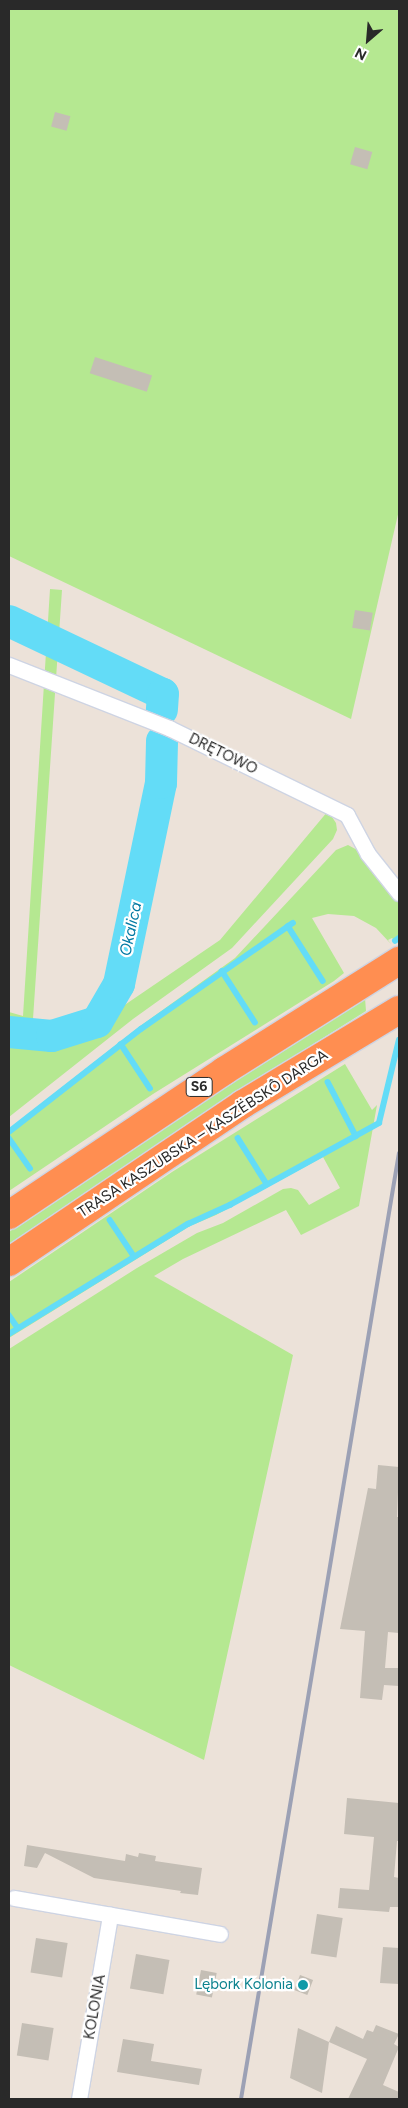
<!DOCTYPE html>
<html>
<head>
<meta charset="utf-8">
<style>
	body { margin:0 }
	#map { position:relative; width:408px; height:2108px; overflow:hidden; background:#ece2d9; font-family:Figtree,sans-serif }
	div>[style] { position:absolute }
	.green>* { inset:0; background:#b5e891 }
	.stream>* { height:5.5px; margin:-2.75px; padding:0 2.75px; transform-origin:2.75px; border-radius:2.75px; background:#63dcf7 }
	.river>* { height:32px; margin:-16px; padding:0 16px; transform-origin:16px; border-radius:16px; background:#63dcf7 }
	.building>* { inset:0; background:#c4beb5; transform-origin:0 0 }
	.roads { filter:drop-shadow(1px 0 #ced4e3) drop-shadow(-1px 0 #ced4e3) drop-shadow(0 1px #ced4e3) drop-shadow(0 -1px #ced4e3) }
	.street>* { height:15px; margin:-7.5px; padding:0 7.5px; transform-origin:7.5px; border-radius:7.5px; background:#fff }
	.highway>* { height:28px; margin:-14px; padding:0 14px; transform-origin:14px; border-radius:14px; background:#ff8e51 }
	.rail>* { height:4px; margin:-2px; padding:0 2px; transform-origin:2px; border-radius:2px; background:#9ca1b5 }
	.dots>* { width:14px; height:14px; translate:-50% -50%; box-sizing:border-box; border:2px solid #fff; border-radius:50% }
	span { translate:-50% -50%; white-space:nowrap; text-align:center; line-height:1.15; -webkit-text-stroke:4.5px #fff; paint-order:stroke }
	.shield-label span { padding:1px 4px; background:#fff; border:1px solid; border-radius:4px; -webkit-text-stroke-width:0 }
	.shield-label { font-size:14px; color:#292929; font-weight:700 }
	.street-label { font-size:15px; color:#292929 }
	.culture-label { font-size:15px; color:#0d838f }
	.right { translate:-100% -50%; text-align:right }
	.water-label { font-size:16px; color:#0379a2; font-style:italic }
	.frame { position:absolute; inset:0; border:10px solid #292929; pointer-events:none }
	.north { position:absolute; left:343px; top:15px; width:50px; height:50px; -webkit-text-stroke:4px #fff; paint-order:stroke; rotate:207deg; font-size:14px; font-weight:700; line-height:20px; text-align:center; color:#292929 }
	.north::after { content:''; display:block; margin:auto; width:18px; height:22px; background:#292929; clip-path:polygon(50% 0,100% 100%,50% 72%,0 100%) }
</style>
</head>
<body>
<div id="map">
	<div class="green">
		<div style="clip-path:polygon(9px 9px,399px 9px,399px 510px,351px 719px,9px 556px)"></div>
		<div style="clip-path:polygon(50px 589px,62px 590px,33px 1019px,45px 1023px,40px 1036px,50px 1034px,80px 1012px,107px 1017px,220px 940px,328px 811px,336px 823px,337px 830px,333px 839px,232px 948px,133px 1019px,9px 1117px,9px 1012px,23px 1016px)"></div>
		<div style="clip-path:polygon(348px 845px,359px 851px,399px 900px,399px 939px,395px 941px,392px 938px,388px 940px,391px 944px,376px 928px,354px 916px,328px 914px,312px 918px,344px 973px,334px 981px,153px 1094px,9px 1191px,9px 1129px,139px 1027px,235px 958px,336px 850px)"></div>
		<div style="clip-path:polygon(365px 998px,366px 1011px,224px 1100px,9px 1245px,9px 1232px,47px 1205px,218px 1091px)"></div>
		<div style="clip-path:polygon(345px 1064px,372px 1110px,377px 1105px,359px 1206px,301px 1235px,286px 1210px,183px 1259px,154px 1276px,293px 1355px,204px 1760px,9px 1665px,9px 1349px,137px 1268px,197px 1233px,223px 1223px,283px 1189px,291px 1188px,298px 1190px,309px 1205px,340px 1188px,323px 1157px,216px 1215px,190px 1226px,9px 1338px,9px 1282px,172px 1172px)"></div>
	</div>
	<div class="stream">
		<div style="left:288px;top:926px;width:65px;rotate:57.5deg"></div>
		<div style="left:395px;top:941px;width:5px;rotate:-37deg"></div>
		<div style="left:222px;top:971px;width:61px;rotate:57.1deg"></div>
		<div style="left:121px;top:1044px;width:53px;rotate:56.6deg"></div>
		<div style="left:328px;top:1082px;width:61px;rotate:62.6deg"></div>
		<div style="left:9px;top:1132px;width:167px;rotate:-38deg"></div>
		<div style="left:141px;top:1029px;width:185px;rotate:-34.9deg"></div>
		<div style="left:9px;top:1138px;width:37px;rotate:55deg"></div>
		<div style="left:238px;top:1138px;width:54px;rotate:57.8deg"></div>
		<div style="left:110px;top:1220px;width:43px;rotate:56.3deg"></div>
		<div style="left:9px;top:1315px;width:16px;rotate:55deg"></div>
		<div style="left:9px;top:1334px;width:210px;rotate:-31.6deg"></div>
		<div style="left:188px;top:1224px;width:46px;rotate:-24.3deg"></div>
		<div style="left:230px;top:1205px;width:170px;rotate:-28.8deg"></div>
		<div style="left:379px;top:1123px;width:85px;rotate:-76.5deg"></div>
	</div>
	<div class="river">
		<div style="left:9px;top:621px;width:170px;rotate:25.4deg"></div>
		<div style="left:163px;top:694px;width:16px;rotate:94deg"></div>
		<div style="left:9px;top:1032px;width:43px;rotate:5.3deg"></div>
		<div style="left:52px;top:1036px;width:47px;rotate:-17.3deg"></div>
		<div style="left:97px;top:1022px;width:44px;rotate:-59.9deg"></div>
		<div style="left:119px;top:984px;width:205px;rotate:-78.2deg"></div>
		<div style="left:161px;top:783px;width:42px;rotate:-88.6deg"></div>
	</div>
	<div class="building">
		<div style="left:55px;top:112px;width:16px;height:15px;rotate:15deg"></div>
		<div style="left:355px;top:147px;width:18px;height:18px;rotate:16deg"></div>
		<div style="left:95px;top:357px;width:60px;height:17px;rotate:18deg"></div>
		<div style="left:355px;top:610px;width:18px;height:18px;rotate:9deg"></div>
		<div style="clip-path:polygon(378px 1465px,399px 1467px,397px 1517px,399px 1517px,399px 1633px,388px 1632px,385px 1668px,399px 1668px,399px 1686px,384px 1685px,382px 1700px,360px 1698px,365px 1631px,340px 1629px,368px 1488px,376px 1489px)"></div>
		<div style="clip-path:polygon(347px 1798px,399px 1803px,399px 1841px,397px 1841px,394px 1877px,399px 1878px,399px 1907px,390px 1907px,389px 1912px,338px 1908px,340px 1888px,369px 1890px,374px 1837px,344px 1834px)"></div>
		<div style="clip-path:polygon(27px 1845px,125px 1861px,126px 1854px,138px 1857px,139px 1853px,156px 1856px,155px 1861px,202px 1868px,198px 1895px,180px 1893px,181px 1891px,94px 1878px,45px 1853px,37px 1868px,24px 1866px)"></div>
		<div style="left:317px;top:1914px;width:26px;height:40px;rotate:9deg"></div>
		<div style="left:36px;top:1938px;width:32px;height:35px;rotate:9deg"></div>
		<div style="clip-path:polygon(383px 1947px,399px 1948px,399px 1984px,380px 1983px)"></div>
		<div style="left:136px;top:1954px;width:34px;height:35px;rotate:10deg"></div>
		<div style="left:201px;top:1970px;width:16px;height:25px;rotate:11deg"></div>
		<div style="left:300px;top:1975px;width:14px;height:16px;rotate:21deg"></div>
		<div style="left:22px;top:2023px;width:32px;height:33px;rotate:9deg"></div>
		<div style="clip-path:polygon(376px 2025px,399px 2034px,394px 2044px,399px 2047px,383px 2085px,399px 2092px,399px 2099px,348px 2099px,367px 2059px,329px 2042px,336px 2026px,363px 2039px,367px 2030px,373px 2032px)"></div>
		<div style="clip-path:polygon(298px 2028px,329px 2042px,322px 2093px,290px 2078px)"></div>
		<div style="clip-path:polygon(123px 2039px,154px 2044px,151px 2061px,202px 2069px,199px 2085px,117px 2072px)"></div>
	</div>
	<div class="roads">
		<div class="street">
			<div style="left:9px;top:665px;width:172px;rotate:21.5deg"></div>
			<div style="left:169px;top:728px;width:198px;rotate:26deg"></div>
			<div style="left:347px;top:815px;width:44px;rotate:61.7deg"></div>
			<div style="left:368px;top:854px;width:50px;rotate:51.5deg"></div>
			<div style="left:14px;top:1898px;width:209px;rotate:9.9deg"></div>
			<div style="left:79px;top:2099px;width:187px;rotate:-80.4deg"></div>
		</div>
		<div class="highway">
			<div style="left:9px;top:1215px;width:259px;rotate:-33.8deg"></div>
			<div style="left:224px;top:1071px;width:207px;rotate:-32.2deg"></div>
			<div style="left:9px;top:1262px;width:282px;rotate:-34deg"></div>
			<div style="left:243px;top:1104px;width:182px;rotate:-31.1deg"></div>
		</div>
	</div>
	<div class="rail">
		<div style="left:241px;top:2099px;width:959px;rotate:-80.52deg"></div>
	</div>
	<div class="dots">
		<div style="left:303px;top:1985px;background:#0f9aa8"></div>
	</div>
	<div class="shield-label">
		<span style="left:199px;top:1087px">S6</span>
	</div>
	<div class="street-label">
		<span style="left:223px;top:754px;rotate:26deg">DRĘTOWO</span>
		<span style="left:203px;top:1134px;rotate:-33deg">TRASA KASZUBSKA – KASZËBSKÔ DARGA</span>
		<span style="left:95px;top:2007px;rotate:-80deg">KOLONIA</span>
	</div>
	<div class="culture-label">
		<span class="right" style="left:293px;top:1985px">Lębork Kolonia</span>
	</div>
	<div class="water-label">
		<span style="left:131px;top:929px;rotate:-78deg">Okalica</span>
	</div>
	<div class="frame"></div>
	<div class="north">N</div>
</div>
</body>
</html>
